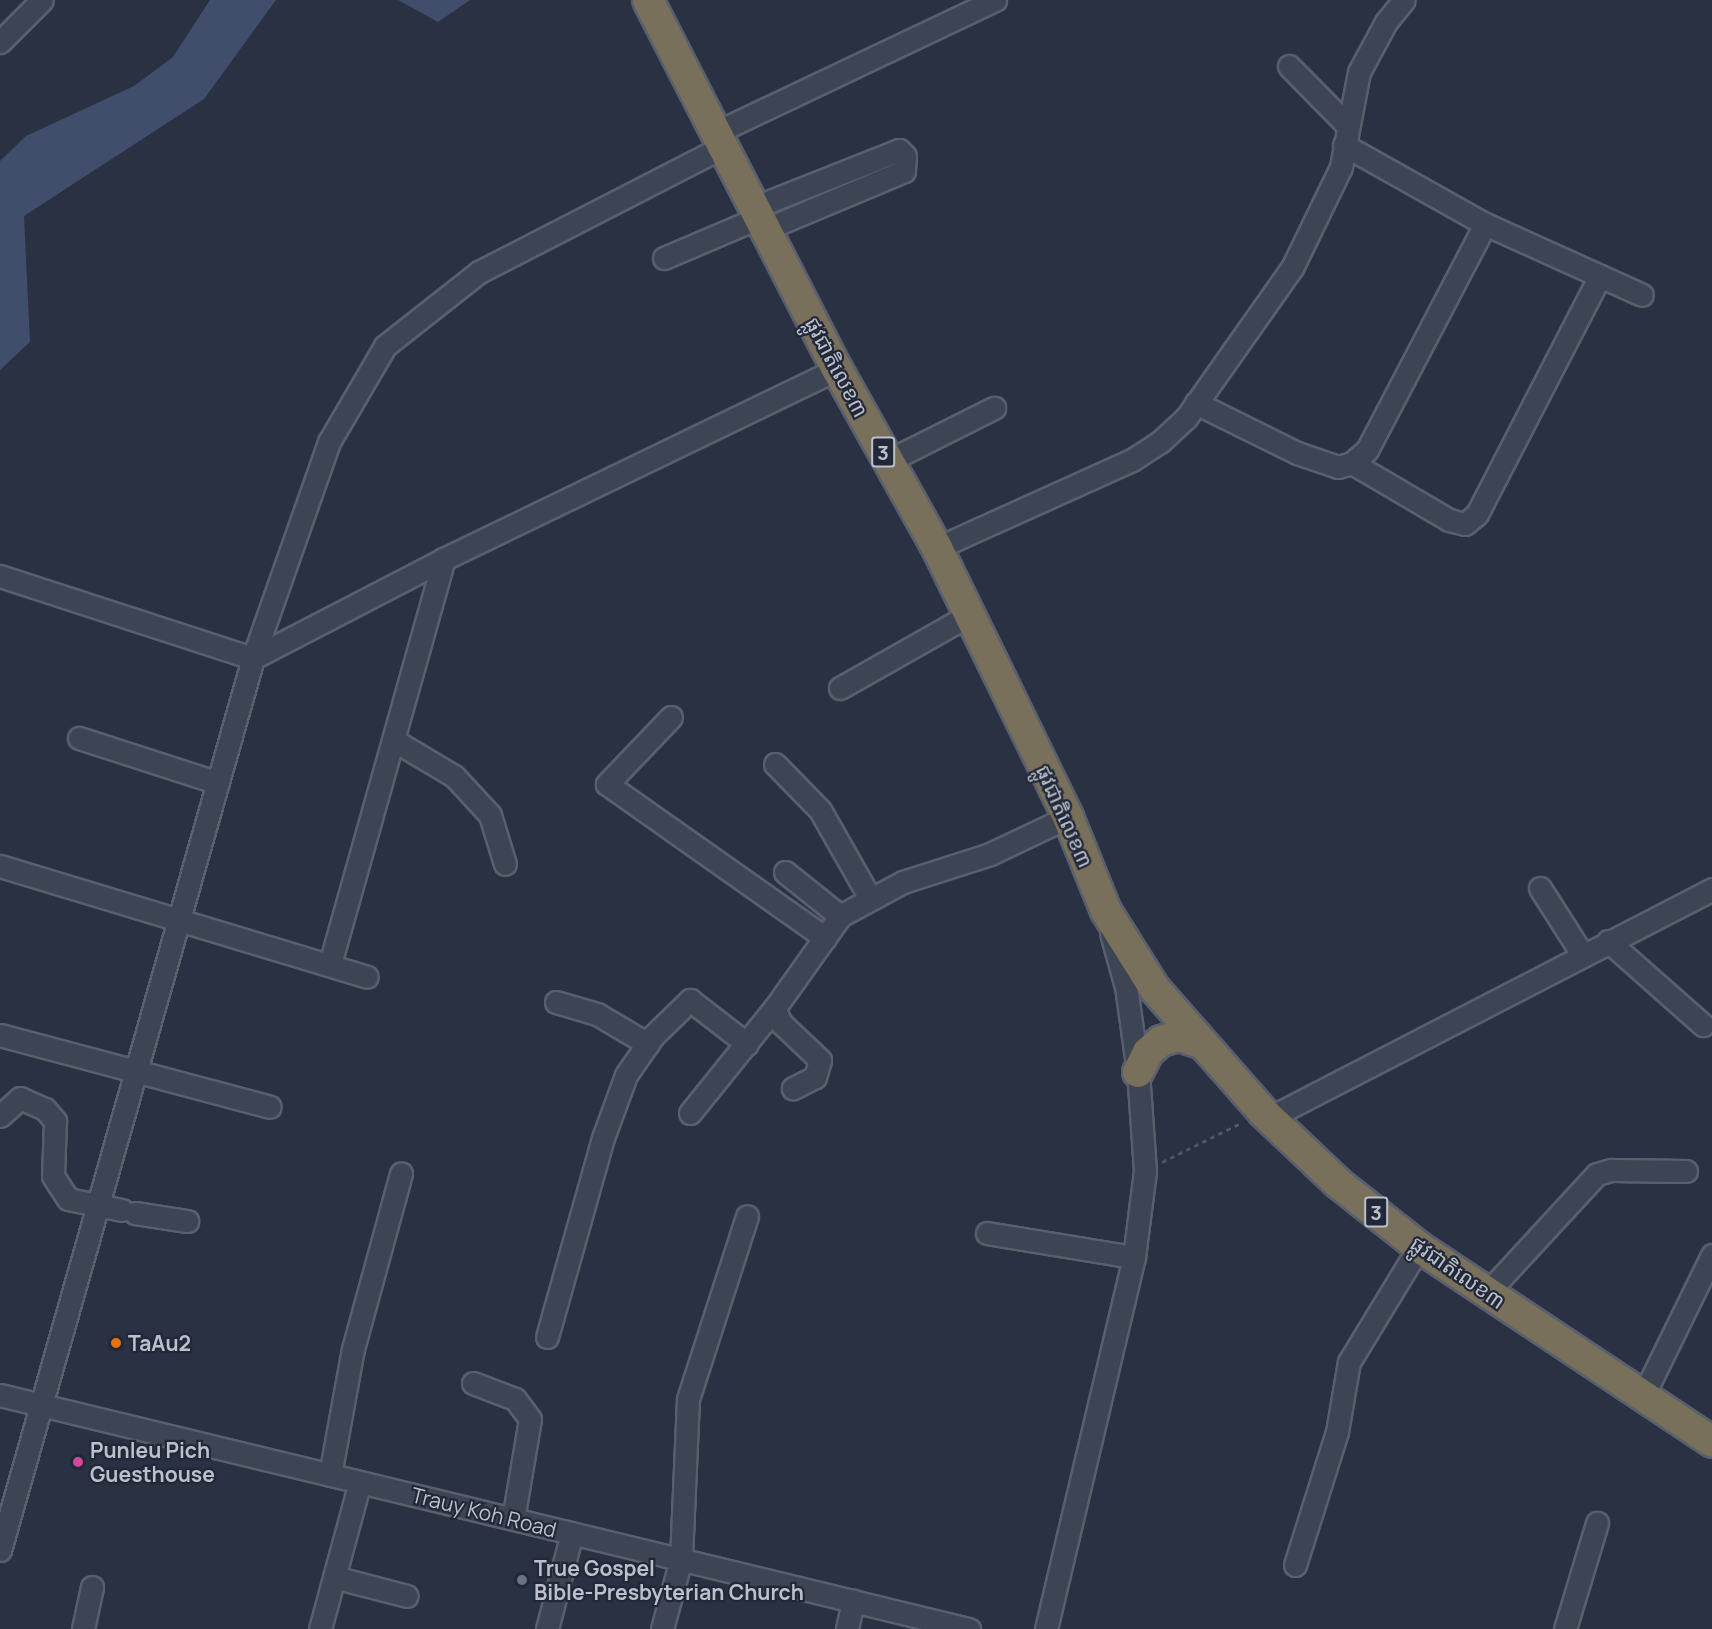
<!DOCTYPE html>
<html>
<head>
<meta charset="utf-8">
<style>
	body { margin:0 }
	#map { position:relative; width:1712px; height:1629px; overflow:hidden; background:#293143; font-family:Manrope,"Noto Sans Khmer",sans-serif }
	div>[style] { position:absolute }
	.water>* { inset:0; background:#404d6b }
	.path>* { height:3px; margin-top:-1.5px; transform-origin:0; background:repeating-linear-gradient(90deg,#4a5b60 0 4.5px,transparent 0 9px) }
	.roads { filter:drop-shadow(2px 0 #595f6d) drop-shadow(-2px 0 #595f6d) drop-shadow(0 2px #595f6d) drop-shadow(0 -2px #595f6d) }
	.minor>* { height:21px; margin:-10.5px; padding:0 10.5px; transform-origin:10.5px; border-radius:10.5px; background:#3d4453 }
	.highway>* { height:30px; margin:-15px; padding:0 15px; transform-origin:15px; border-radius:15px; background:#78705b }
	.dots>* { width:16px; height:16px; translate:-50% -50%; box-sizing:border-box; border:3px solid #222838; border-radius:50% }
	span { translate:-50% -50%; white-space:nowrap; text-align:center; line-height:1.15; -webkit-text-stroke:4.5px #222838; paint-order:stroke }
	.shield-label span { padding:2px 4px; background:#222838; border:2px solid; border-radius:4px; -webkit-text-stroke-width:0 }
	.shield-label { font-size:20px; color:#bbc0cc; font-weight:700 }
	.street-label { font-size:21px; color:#bbc0cc }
	.poi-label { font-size:21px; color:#bbc0cc; font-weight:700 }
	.left { translate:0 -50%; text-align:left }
</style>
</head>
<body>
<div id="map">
	<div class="water">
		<div style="clip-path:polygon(210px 0,276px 0,204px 99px,24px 216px,30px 342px,0 370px,0 161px,26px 136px,134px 86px,173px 57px)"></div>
		<div style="clip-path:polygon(398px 0,470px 0,438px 22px)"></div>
	</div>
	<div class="path">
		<div style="left:1162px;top:1162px;width:90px;rotate:-26.3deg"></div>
	</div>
	<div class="roads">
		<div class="minor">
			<div style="left:0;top:42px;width:59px;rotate:-45deg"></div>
			<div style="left:1289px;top:66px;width:84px;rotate:45.5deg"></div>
			<div style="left:717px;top:132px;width:308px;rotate:-25.4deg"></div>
			<div style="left:1344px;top:145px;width:162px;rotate:29.3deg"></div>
			<div style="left:1485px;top:224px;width:172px;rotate:24.3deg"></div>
			<div style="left:755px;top:207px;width:155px;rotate:-21.6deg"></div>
			<div style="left:899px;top:150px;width:8px;rotate:45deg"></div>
			<div style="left:905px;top:156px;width:15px;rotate:94deg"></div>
			<div style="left:904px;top:171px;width:150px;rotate:157.2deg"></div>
			<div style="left:664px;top:258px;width:104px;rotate:-23.1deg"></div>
			<div style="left:1196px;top:403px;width:113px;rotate:26.3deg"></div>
			<div style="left:1297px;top:453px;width:43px;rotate:18.9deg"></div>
			<div style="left:1338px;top:467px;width:15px;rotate:-16deg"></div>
			<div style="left:1352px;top:463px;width:20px;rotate:-41deg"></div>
			<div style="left:1367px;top:450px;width:255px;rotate:-62.4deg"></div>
			<div style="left:888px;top:461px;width:119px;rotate:-26.6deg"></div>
			<div style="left:1352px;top:463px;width:113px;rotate:30.4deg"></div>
			<div style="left:1449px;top:520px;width:16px;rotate:14deg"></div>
			<div style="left:1465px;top:524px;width:16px;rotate:-40deg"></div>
			<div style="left:1477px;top:514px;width:268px;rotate:-62.7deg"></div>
			<div style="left:937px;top:548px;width:214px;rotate:-24.3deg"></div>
			<div style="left:1132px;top:460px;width:33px;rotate:-33deg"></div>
			<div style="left:1160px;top:442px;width:35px;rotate:-43deg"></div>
			<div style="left:1186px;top:418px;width:184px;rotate:-54.8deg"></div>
			<div style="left:1292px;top:268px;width:112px;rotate:-64.1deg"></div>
			<div style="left:1341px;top:167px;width:97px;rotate:-79.3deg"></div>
			<div style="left:1359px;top:72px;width:57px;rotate:-61.6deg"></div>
			<div style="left:1386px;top:22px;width:28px;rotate:-51deg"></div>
			<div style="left:0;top:576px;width:266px;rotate:18deg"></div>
			<div style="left:253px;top:658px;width:229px;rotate:-70.6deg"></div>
			<div style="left:329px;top:442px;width:111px;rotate:-59.7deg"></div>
			<div style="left:385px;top:346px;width:120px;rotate:-38.2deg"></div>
			<div style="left:479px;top:272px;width:276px;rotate:-27.2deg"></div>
			<div style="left:840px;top:688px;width:148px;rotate:-29.5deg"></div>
			<div style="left:671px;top:717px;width:93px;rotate:133.7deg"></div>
			<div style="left:607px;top:784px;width:267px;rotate:35.2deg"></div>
			<div style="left:79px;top:738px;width:146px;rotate:17.9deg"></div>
			<div style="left:395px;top:741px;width:69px;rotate:30.7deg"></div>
			<div style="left:454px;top:776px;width:53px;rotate:47.3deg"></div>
			<div style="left:490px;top:815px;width:51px;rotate:73deg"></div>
			<div style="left:775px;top:764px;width:64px;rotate:45.6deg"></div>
			<div style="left:820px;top:810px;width:101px;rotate:60.4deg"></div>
			<div style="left:0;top:866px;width:383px;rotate:16.8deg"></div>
			<div style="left:785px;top:872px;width:70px;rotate:38.7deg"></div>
			<div style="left:1540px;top:888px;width:78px;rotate:57.5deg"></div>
			<div style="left:1608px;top:941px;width:127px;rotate:41.5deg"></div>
			<div style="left:330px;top:964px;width:421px;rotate:-74.3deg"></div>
			<div style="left:556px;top:1002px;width:43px;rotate:16.3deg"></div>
			<div style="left:597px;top:1014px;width:59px;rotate:30.5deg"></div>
			<div style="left:774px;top:1009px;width:16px;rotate:63deg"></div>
			<div style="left:781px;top:1023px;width:54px;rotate:43.5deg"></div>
			<div style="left:820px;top:1060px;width:18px;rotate:106deg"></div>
			<div style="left:815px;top:1077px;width:25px;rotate:153deg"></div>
			<div style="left:0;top:1035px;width:279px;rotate:14.9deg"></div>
			<div style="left:690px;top:1113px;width:134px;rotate:-51.1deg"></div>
			<div style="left:774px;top:1009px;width:114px;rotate:-54.6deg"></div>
			<div style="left:840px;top:916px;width:72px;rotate:-28.4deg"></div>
			<div style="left:903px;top:882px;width:91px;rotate:-17.8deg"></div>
			<div style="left:990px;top:854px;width:86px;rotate:-25.4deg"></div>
			<div style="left:0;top:1116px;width:27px;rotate:-42deg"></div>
			<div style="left:20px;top:1098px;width:27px;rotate:24deg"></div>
			<div style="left:45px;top:1109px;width:16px;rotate:50deg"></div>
			<div style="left:55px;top:1121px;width:55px;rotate:92.1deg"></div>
			<div style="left:53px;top:1176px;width:27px;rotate:57deg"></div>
			<div style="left:68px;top:1199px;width:55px;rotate:11.5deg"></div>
			<div style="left:1269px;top:1118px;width:499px;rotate:-27.3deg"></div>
			<div style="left:135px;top:1213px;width:53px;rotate:8.7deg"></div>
			<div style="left:987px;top:1233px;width:149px;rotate:9.3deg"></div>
			<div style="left:1487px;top:1293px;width:162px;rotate:-47.3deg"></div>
			<div style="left:1597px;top:1174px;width:15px;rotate:-16deg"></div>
			<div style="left:1611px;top:1170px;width:75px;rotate:0.8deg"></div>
			<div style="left:547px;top:1337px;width:207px;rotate:-74.3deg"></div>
			<div style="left:603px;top:1138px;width:67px;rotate:-69.9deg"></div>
			<div style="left:626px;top:1075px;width:47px;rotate:-55.3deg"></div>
			<div style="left:653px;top:1036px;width:52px;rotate:-44.2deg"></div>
			<div style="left:690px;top:1000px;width:72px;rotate:37.7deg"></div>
			<div style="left:473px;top:1383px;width:45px;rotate:20.9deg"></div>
			<div style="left:515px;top:1399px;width:25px;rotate:53deg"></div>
			<div style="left:530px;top:1419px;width:101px;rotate:99.6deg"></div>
			<div style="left:0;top:1395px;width:997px;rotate:13.58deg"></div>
			<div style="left:1643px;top:1396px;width:157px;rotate:-63.9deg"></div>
			<div style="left:330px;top:1475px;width:128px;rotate:-79.7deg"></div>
			<div style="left:353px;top:1349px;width:182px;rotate:-74.7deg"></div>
			<div style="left:0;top:1550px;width:927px;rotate:-74.16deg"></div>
			<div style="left:253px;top:658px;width:215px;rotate:-27.4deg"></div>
			<div style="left:444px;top:559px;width:437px;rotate:-25.8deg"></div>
			<div style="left:1295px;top:1565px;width:139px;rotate:-72.5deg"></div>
			<div style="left:1337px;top:1432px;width:71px;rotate:-80.3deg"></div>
			<div style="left:1349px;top:1362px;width:135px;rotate:-58.7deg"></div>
			<div style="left:334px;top:1577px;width:75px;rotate:14.6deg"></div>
			<div style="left:83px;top:1629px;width:43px;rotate:-77.9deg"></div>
			<div style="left:320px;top:1629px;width:152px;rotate:-74.8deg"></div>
			<div style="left:547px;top:1629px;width:99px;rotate:-75.4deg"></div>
			<div style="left:662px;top:1629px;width:73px;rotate:-74.8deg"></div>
			<div style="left:681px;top:1559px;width:160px;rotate:-87.5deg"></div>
			<div style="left:688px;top:1399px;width:192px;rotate:-72.1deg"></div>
			<div style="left:847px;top:1629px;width:29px;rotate:-78deg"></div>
			<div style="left:1046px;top:1629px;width:382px;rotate:-76.7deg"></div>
			<div style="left:1134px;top:1257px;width:87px;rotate:-82.7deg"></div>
			<div style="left:1145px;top:1171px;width:99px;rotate:-94deg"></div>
			<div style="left:1138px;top:1072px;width:86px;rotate:-98deg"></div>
			<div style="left:1126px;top:987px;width:56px;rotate:-105.5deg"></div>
			<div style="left:1565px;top:1629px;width:111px;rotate:-73.2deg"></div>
		</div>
		<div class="highway">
			<div style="left:648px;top:0;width:415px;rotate:62.9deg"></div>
			<div style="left:837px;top:369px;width:205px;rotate:60.8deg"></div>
			<div style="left:937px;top:548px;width:299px;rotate:64deg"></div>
			<div style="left:1068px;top:817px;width:101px;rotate:68deg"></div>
			<div style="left:1106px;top:911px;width:92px;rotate:57.9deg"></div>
			<div style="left:1155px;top:989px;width:164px;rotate:48.7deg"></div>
			<div style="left:1263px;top:1112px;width:103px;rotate:43.4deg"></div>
			<div style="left:1338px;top:1183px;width:103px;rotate:38.3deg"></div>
			<div style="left:1419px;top:1247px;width:352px;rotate:33.6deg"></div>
			<div style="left:1138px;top:1072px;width:22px;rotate:-63deg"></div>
			<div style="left:1148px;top:1052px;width:17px;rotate:-40deg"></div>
			<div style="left:1161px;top:1041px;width:19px;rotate:-16deg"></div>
			<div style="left:1179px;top:1036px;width:20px;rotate:18deg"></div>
		</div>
	</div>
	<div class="dots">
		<div style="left:116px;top:1343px;background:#e8710a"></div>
		<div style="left:78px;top:1462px;background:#d1479c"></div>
		<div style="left:522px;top:1580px;background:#6b7280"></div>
	</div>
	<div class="shield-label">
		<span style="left:883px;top:452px">3</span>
		<span style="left:1376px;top:1212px">3</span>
	</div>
	<div class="street-label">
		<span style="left:837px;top:367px;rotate:62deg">ផ្លូវជាតិលេខ៣</span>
		<span style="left:1065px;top:816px;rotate:66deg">ផ្លូវជាតិលេខ៣</span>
		<span style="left:1458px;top:1272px;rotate:35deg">ផ្លូវជាតិលេខ៣</span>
		<span style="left:484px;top:1512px;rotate:14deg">Trauy Koh Road</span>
	</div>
	<div class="poi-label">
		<span class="left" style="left:128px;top:1343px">TaAu2</span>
		<span class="left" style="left:90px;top:1462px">Punleu Pich<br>Guesthouse</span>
		<span class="left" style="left:534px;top:1580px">True Gospel<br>Bible-Presbyterian Church</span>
	</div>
</div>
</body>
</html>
